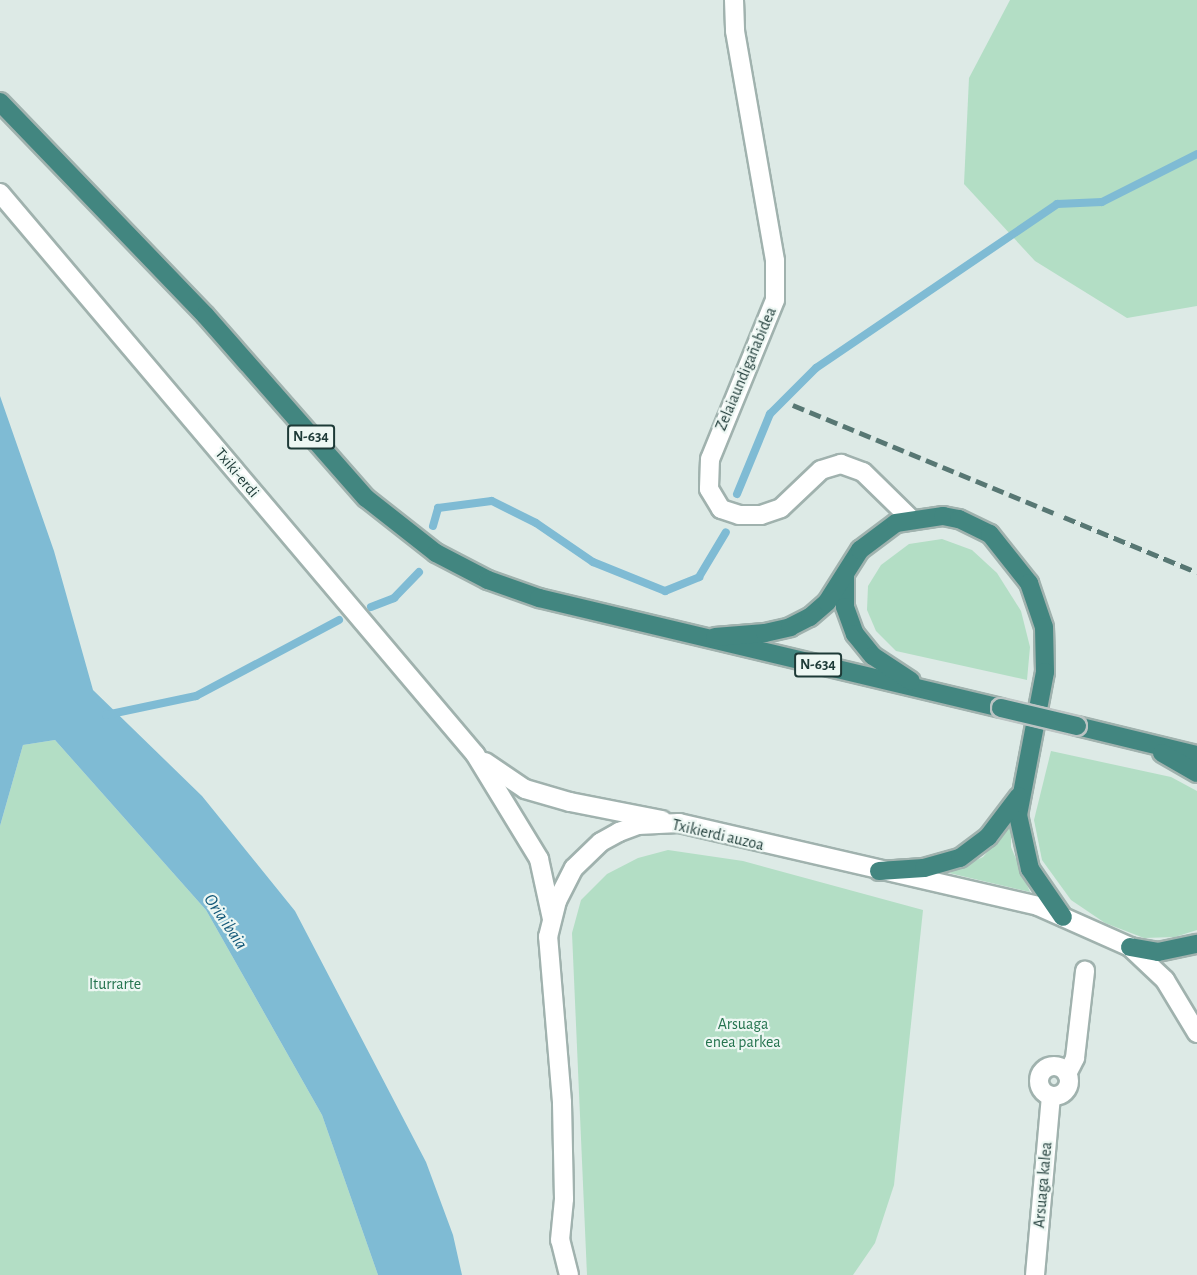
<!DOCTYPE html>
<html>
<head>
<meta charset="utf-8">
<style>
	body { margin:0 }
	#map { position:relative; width:1197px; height:1275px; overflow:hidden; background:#ddeae6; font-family:"Alegreya Sans",sans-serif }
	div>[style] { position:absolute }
	.green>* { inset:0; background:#b3dec5 }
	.water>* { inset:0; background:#7fbbd4 }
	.stream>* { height:8px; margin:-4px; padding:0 4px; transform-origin:4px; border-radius:4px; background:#7fbbd4 }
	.roads { filter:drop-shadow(2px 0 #a0b2ae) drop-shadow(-2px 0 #a0b2ae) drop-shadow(0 2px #a0b2ae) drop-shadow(0 -2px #a0b2ae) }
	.minor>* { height:18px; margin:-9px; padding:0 9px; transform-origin:9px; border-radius:9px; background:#fff }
	.minor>.ring { margin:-9px; padding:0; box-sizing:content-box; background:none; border:18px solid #fff; border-radius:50% }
	.tertiary>* { height:18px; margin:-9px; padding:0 9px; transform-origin:9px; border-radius:9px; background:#fff }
	.trunk>* { height:18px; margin:-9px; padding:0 9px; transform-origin:9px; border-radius:9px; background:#428680 }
	.rail>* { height:4.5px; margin-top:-2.25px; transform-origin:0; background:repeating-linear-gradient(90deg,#577773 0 12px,transparent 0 18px) }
	.bridges { filter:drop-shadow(2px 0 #bbc4c3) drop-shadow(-2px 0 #bbc4c3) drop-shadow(0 2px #bbc4c3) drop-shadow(0 -2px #bbc4c3) }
	.trunk-bridge>* { height:18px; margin:-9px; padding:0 9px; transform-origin:9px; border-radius:9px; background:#428680 }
	span { translate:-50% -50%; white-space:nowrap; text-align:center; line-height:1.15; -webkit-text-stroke:4.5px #edf7f3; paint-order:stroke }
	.shield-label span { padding:2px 4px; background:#edf7f3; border:2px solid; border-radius:4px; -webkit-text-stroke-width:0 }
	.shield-label { font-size:15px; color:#1d3a37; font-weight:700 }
	.street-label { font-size:16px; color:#1d3a37 }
	.park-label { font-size:16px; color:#25744f }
	.water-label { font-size:18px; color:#14597a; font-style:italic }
</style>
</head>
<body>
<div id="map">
	<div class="green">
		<div style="clip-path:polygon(1010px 0,1197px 0,1197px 306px,1127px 318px,1035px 261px,964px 184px,969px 78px)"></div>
		<div style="clip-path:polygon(942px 539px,972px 550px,997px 573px,1021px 611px,1030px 647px,1027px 680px,896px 651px,876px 631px,867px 610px,868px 586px,881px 565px,909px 544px)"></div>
		<div style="clip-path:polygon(55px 740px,206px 910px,322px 1115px,378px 1275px,0 1275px,0 826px,23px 745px)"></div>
		<div style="clip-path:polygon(1051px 751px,1171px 777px,1197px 791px,1197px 930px,1175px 937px,1144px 938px,1105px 923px,1071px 900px,1042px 860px,1034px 820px)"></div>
		<div style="clip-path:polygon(1011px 825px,1011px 847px,1030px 892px,949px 873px,983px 857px)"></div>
		<div style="clip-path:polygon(668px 850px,743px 861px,923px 910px,894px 1185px,875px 1243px,853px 1275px,587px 1275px,572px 933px,581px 900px,607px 874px,638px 858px)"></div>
	</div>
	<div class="water">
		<div style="clip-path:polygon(0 396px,54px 551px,93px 690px,202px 796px,295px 911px,426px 1162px,453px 1235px,462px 1275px,378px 1275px,322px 1115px,206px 910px,55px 740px,23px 745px,0 826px)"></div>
	</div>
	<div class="stream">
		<div style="left:737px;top:494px;width:87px;rotate:-67.6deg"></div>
		<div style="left:770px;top:414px;width:65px;rotate:-45deg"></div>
		<div style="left:816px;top:368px;width:292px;rotate:-34.2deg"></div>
		<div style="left:1057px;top:204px;width:45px;rotate:-2.5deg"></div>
		<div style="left:1102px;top:202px;width:106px;rotate:-26.8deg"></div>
		<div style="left:433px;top:526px;width:19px;rotate:-74deg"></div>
		<div style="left:438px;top:508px;width:54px;rotate:-7.4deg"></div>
		<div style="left:492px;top:501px;width:49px;rotate:26.6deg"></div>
		<div style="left:536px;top:523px;width:69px;rotate:34.4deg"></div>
		<div style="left:593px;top:562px;width:78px;rotate:21.9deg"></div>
		<div style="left:665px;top:591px;width:37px;rotate:-22deg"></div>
		<div style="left:699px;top:577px;width:52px;rotate:-59deg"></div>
		<div style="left:371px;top:607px;width:25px;rotate:-21deg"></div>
		<div style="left:394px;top:598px;width:36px;rotate:-46deg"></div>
		<div style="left:106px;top:715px;width:92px;rotate:-11.9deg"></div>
		<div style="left:196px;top:696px;width:162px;rotate:-28deg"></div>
	</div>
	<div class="roads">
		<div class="minor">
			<div style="left:734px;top:0;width:31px;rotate:88deg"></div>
			<div style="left:735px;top:31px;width:233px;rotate:80.1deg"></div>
			<div style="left:775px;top:261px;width:39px;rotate:90deg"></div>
			<div style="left:775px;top:300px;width:172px;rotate:112.2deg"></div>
			<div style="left:710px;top:459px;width:30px;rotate:92deg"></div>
			<div style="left:709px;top:489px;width:23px;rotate:59deg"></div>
			<div style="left:721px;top:509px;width:19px;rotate:18deg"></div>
			<div style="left:739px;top:515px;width:22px"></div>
			<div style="left:761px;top:515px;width:21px;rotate:-19deg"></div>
			<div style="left:781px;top:508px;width:55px;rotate:-43.5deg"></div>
			<div style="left:821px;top:470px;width:21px;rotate:-17deg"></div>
			<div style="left:841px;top:464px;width:23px;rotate:20deg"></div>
			<div style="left:863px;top:472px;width:66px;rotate:44.4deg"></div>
			<div style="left:0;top:193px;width:735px;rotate:49.75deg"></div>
			<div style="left:475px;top:754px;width:123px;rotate:58.6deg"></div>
			<div style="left:539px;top:859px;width:61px;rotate:77.8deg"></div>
			<div style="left:485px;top:762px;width:48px;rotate:34deg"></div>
			<div style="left:525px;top:789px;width:47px;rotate:16.1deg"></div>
			<div style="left:570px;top:802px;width:94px;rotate:11.1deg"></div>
			<div class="ring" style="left:1039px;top:1066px;width:12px;height:12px"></div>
			<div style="left:1067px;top:1074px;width:18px;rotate:-63deg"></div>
			<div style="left:1075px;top:1058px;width:88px;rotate:-83.4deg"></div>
			<div style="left:1035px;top:1275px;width:180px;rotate:-84.9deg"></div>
		</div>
		<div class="tertiary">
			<div style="left:569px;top:1275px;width:36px;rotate:-104deg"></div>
			<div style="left:560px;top:1240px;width:41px;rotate:-84.4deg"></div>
			<div style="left:564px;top:1199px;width:97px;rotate:-91.2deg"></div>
			<div style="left:562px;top:1102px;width:166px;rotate:-94.8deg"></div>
			<div style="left:548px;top:937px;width:37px;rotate:-76deg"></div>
			<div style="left:557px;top:901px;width:37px;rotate:-63deg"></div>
			<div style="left:574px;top:868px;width:37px;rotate:-44deg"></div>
			<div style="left:601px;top:842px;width:21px;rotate:-29deg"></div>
			<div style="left:619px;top:832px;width:20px;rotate:-20deg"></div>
			<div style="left:638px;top:825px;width:41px;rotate:-2.8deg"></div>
			<div style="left:679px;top:823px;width:368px;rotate:13deg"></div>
			<div style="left:1038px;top:906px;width:101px;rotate:24deg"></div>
			<div style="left:1130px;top:947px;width:48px;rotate:43.3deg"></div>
			<div style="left:1165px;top:980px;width:62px;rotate:58.9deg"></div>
		</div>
		<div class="trunk">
			<div style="left:0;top:102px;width:296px;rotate:46.1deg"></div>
			<div style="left:205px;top:315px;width:244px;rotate:48.7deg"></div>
			<div style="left:366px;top:498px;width:89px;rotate:38.2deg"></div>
			<div style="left:436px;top:553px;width:59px;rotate:27.4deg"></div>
			<div style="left:488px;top:580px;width:54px;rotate:19.4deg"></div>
			<div style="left:539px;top:598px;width:475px;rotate:13.4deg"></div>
			<div style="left:845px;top:577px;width:30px;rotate:90deg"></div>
			<div style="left:845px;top:607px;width:29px;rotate:70deg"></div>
			<div style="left:855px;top:634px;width:28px;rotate:51deg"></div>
			<div style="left:873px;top:656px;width:45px;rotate:33.3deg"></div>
			<div style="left:715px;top:637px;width:50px;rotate:-4.6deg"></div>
			<div style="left:765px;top:633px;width:26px;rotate:-13deg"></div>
			<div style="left:790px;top:627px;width:22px;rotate:-27deg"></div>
			<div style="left:810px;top:617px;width:23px;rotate:-41deg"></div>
			<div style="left:827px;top:602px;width:62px;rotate:-57.6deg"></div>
			<div style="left:860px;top:550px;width:45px;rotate:-36.9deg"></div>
			<div style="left:896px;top:523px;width:48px;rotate:-8.5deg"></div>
			<div style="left:943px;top:516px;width:16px;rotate:11deg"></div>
			<div style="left:959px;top:519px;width:34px;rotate:26deg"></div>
			<div style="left:990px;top:534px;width:63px;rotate:51.5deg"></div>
			<div style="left:1029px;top:583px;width:46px;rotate:71.2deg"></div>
			<div style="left:1044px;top:627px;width:45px;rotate:88.7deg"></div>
			<div style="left:1045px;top:672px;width:146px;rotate:100.7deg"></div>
			<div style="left:1018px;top:815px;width:55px;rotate:77.5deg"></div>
			<div style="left:1030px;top:869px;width:58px;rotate:55.5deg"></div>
			<div style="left:1077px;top:726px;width:123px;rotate:13.6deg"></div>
			<div style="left:1162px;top:753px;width:40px;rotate:29.7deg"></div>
			<div style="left:879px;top:871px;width:45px;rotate:-3.8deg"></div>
			<div style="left:924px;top:868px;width:37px;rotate:-16deg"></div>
			<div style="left:960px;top:858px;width:35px;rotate:-37deg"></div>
			<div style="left:988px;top:837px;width:51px;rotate:-52.9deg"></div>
			<div style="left:1130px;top:947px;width:28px;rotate:10deg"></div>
			<div style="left:1158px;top:952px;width:40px;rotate:-12deg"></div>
		</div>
	</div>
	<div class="rail">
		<div style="left:793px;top:405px;width:285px;rotate:22.5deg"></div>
		<div style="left:1064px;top:517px;width:144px;rotate:22.5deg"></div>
	</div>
	<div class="bridges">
		<div class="trunk-bridge">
			<div style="left:1001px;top:708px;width:78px;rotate:13.3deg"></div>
		</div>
	</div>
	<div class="shield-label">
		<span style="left:311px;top:437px">N-634</span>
		<span style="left:818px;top:665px">N-634</span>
	</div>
	<div class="street-label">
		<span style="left:746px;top:369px;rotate:-67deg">Zelaiaundigañabidea</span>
		<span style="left:237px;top:473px;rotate:50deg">Txiki-erdi</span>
		<span style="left:718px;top:835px;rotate:13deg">Txikierdi auzoa</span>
		<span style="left:1043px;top:1185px;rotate:-85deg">Arsuaga kalea</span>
	</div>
	<div class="park-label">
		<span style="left:115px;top:984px">Iturrarte</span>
		<span style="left:743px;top:1033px">Arsuaga<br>enea parkea</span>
	</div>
	<div class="water-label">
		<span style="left:225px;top:922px;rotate:56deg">Oria ibaia</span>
	</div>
</div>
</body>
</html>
